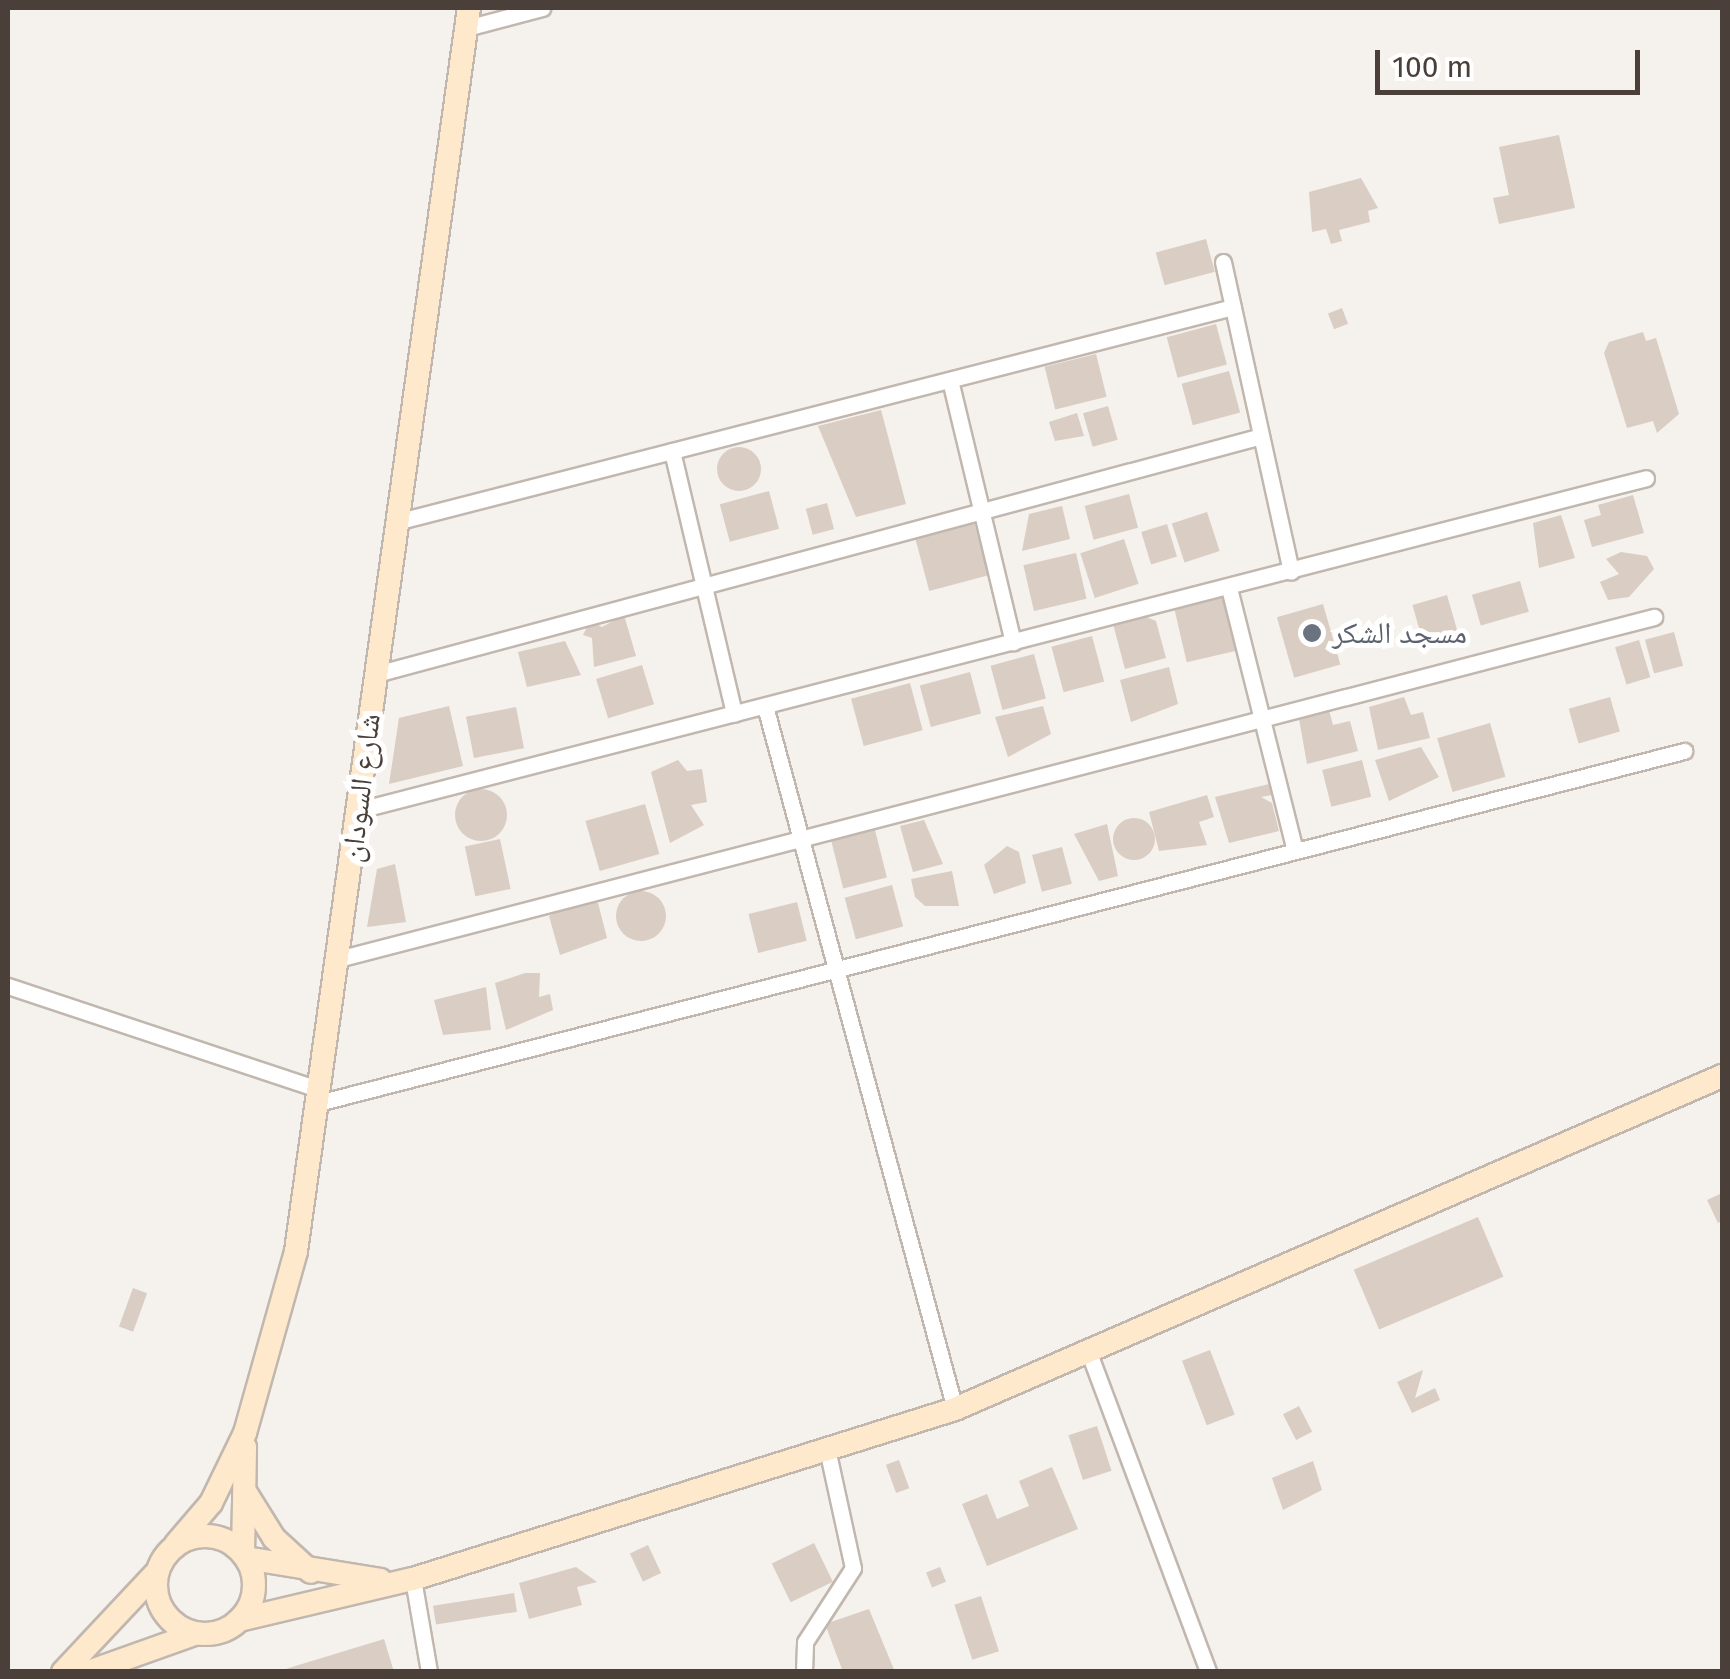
<!DOCTYPE html>
<html>
<head>
<meta charset="utf-8">
<style>
	body { margin:0 }
	#map { position:relative; width:1730px; height:1679px; overflow:hidden; background:#f5f1ec; font-family:"Fira Sans","Noto Naskh Arabic",sans-serif }
	div>[style] { position:absolute }
	.building>* { inset:0; background:#dacdc4; transform-origin:0 0 }
	.round { border-radius:50% }
	.roads { filter:drop-shadow(2px 0 #c1b7ae) drop-shadow(-2px 0 #c1b7ae) drop-shadow(0 2px #c1b7ae) drop-shadow(0 -2px #c1b7ae) }
	.street>* { height:15px; margin:-7.5px; padding:0 7.5px; transform-origin:7.5px; border-radius:7.5px; background:#fff }
	.secondary>* { height:22px; margin:-11px; padding:0 11px; transform-origin:11px; border-radius:11px; background:#fee9cd }
	.secondary>.ring { margin:-11px; padding:0; box-sizing:content-box; background:none; border:22px solid #fee9cd; border-radius:50% }
	.dots>* { width:28px; height:28px; translate:-50% -50%; box-sizing:border-box; border:5px solid #fff; border-radius:50% }
	span { translate:-50% -50%; white-space:nowrap; text-align:center; line-height:1.15; -webkit-text-stroke:10px #fff; paint-order:stroke }
	.worship-label { font-size:30px; color:#5b616d }
	.left { translate:0 -50%; text-align:left }
	.street-label { font-size:30px; color:#4a4039 }
	.frame { position:absolute; inset:0; border:10px solid #4a4039; pointer-events:none }
	.scale { position:absolute; left:1375px; top:50px; width:265px; height:45px; box-sizing:border-box; border:5px solid #4a4039; border-top:0; padding-left:12px; font-size:30px; line-height:35px; white-space:nowrap; color:#4a4039; -webkit-text-stroke:8px #fff; paint-order:stroke }
</style>
</head>
<body>
<div id="map">
	<div class="building">
		<div style="clip-path:polygon(1559px 135px,1575px 208px,1499px 224px,1493px 198px,1509px 195px,1499px 147px)"></div>
		<div style="clip-path:polygon(1361px 178px,1378px 208px,1368px 211px,1370px 222px,1339px 230px,1342px 241px,1331px 244px,1326px 229px,1312px 232px,1309px 192px)"></div>
		<div style="left:1206px;top:239px;width:34px;height:52px;rotate:75deg"></div>
		<div style="left:1342px;top:308px;width:17px;height:15px;rotate:69deg"></div>
		<div style="left:1216px;top:324px;width:42px;height:51px;rotate:75deg"></div>
		<div style="clip-path:polygon(1643px 332px,1646px 341px,1656px 338px,1679px 414px,1657px 433px,1653px 421px,1627px 428px,1604px 353px,1609px 342px)"></div>
		<div style="left:1096px;top:354px;width:44px;height:53px;rotate:76deg"></div>
		<div style="left:1229px;top:371px;width:43px;height:49px;rotate:75deg"></div>
		<div style="left:1108px;top:406px;width:35px;height:26px;rotate:74deg"></div>
		<div style="clip-path:polygon(881px 410px,906px 504px,856px 517px,818px 426px)"></div>
		<div style="clip-path:polygon(1077px 413px,1084px 436px,1055px 441px,1049px 422px)"></div>
		<div class="round" style="left:717px;top:447px;width:44px;height:44px"></div>
		<div style="left:769px;top:491px;width:39px;height:51px;rotate:75deg"></div>
		<div style="left:1129px;top:494px;width:35px;height:46px;rotate:75deg"></div>
		<div style="clip-path:polygon(1633px 495px,1644px 533px,1592px 547px,1584px 520px,1601px 515px,1598px 505px)"></div>
		<div style="left:827px;top:503px;width:27px;height:22px;rotate:75deg"></div>
		<div style="clip-path:polygon(1062px 506px,1070px 539px,1022px 551px,1029px 514px)"></div>
		<div style="left:1207px;top:512px;width:41px;height:37px;rotate:72deg"></div>
		<div style="clip-path:polygon(1561px 515px,1575px 558px,1539px 568px,1533px 523px)"></div>
		<div style="left:974px;top:522px;width:55px;height:61px;rotate:75deg"></div>
		<div style="left:1167px;top:524px;width:34px;height:27px;rotate:73deg"></div>
		<div style="left:1124px;top:539px;width:47px;height:46px;rotate:72deg"></div>
		<div style="clip-path:polygon(1621px 552px,1647px 556px,1654px 569px,1629px 597px,1608px 600px,1600px 582px,1619px 574px,1606px 559px)"></div>
		<div style="left:1076px;top:553px;width:47px;height:54px;rotate:77deg"></div>
		<div style="left:1520px;top:581px;width:32px;height:50px;rotate:74deg"></div>
		<div style="left:1447px;top:595px;width:43px;height:36px;rotate:74deg"></div>
		<div style="left:1225px;top:597px;width:55px;height:52px;rotate:77deg"></div>
		<div style="left:1323px;top:604px;width:63px;height:48px;rotate:74deg"></div>
		<div style="clip-path:polygon(624px 615px,636px 656px,594px 667px,592px 638px,583px 635px,590px 621px,602px 627px)"></div>
		<div style="clip-path:polygon(1144px 616px,1156px 621px,1166px 658px,1125px 669px,1113px 624px)"></div>
		<div style="left:1674px;top:632px;width:35px;height:30px;rotate:75deg"></div>
		<div style="left:1092px;top:636px;width:47px;height:42px;rotate:75deg"></div>
		<div style="left:1639px;top:640px;width:39px;height:25px;rotate:73deg"></div>
		<div style="clip-path:polygon(565px 641px,581px 675px,527px 687px,518px 652px)"></div>
		<div style="left:1034px;top:654px;width:46px;height:45px;rotate:75deg"></div>
		<div style="left:642px;top:665px;width:41px;height:48px;rotate:73deg"></div>
		<div style="clip-path:polygon(1169px 667px,1178px 704px,1131px 722px,1120px 680px)"></div>
		<div style="left:970px;top:672px;width:43px;height:52px;rotate:75deg"></div>
		<div style="left:910px;top:683px;width:49px;height:61px;rotate:75deg"></div>
		<div style="clip-path:polygon(1404px 697px,1411px 715px,1423px 712px,1430px 738px,1378px 750px,1369px 707px)"></div>
		<div style="left:1610px;top:697px;width:36px;height:43px;rotate:74deg"></div>
		<div style="clip-path:polygon(449px 706px,463px 766px,389px 784px,399px 718px)"></div>
		<div style="clip-path:polygon(1043px 706px,1051px 734px,1008px 757px,995px 717px)"></div>
		<div style="left:516px;top:707px;width:42px;height:51px;rotate:79deg"></div>
		<div style="clip-path:polygon(1329px 710px,1333px 725px,1350px 721px,1358px 751px,1307px 764px,1299px 719px)"></div>
		<div style="left:1490px;top:723px;width:56px;height:55px;rotate:74deg"></div>
		<div style="clip-path:polygon(1421px 747px,1439px 777px,1389px 801px,1375px 760px)"></div>
		<div style="clip-path:polygon(678px 760px,687px 771px,702px 769px,707px 802px,691px 805px,704px 825px,670px 843px,651px 772px)"></div>
		<div style="left:1362px;top:760px;width:38px;height:41px;rotate:76deg"></div>
		<div style="clip-path:polygon(1269px 784px,1272px 795px,1261px 797px,1272px 803px,1279px 831px,1229px 843px,1215px 797px)"></div>
		<div class="round" style="left:455px;top:789px;width:52px;height:52px"></div>
		<div style="clip-path:polygon(1207px 795px,1214px 817px,1199px 822px,1207px 845px,1159px 851px,1149px 812px)"></div>
		<div style="left:645px;top:804px;width:52px;height:62px;rotate:74deg"></div>
		<div class="round" style="left:1113px;top:818px;width:42px;height:42px"></div>
		<div style="clip-path:polygon(924px 820px,943px 864px,913px 872px,900px 826px)"></div>
		<div style="clip-path:polygon(1107px 824px,1118px 876px,1099px 881px,1074px 834px)"></div>
		<div style="left:875px;top:830px;width:49px;height:45px;rotate:76deg"></div>
		<div style="left:500px;top:839px;width:51px;height:36px;rotate:78deg"></div>
		<div style="clip-path:polygon(1007px 846px,1019px 852px,1026px 883px,994px 894px,984px 865px)"></div>
		<div style="left:1062px;top:847px;width:38px;height:31px;rotate:75deg"></div>
		<div style="clip-path:polygon(395px 864px,406px 922px,367px 927px,377px 869px)"></div>
		<div style="clip-path:polygon(952px 871px,959px 906px,925px 906px,915px 897px,911px 879px)"></div>
		<div style="left:892px;top:885px;width:43px;height:49px;rotate:75deg"></div>
		<div class="round" style="left:616px;top:891px;width:50px;height:50px"></div>
		<div style="clip-path:polygon(579px 901px,598px 903px,607px 938px,560px 955px,549px 916px)"></div>
		<div style="left:797px;top:902px;width:40px;height:50px;rotate:76deg"></div>
		<div style="clip-path:polygon(525px 973px,540px 973px,539px 997px,550px 994px,553px 1010px,506px 1030px,495px 983px)"></div>
		<div style="clip-path:polygon(486px 987px,491px 1030px,443px 1035px,434px 1000px)"></div>
		<div style="clip-path:polygon(1722px 1193px,1722px 1221px,1718px 1223px,1707px 1200px)"></div>
		<div style="left:1478px;top:1217px;width:65px;height:135px;rotate:67deg"></div>
		<div style="left:133px;top:1288px;width:15px;height:41px;rotate:20deg"></div>
		<div style="left:1210px;top:1350px;width:69px;height:30px;rotate:69deg"></div>
		<div style="clip-path:polygon(1423px 1370px,1415px 1398px,1435px 1388px,1440px 1400px,1412px 1413px,1397px 1382px)"></div>
		<div style="left:1299px;top:1406px;width:29px;height:18px;rotate:63deg"></div>
		<div style="left:1097px;top:1426px;width:47px;height:30px;rotate:72deg"></div>
		<div style="left:899px;top:1460px;width:30px;height:14px;rotate:70deg"></div>
		<div style="clip-path:polygon(1313px 1461px,1322px 1490px,1283px 1510px,1272px 1478px)"></div>
		<div style="clip-path:polygon(1052px 1467px,1078px 1529px,987px 1566px,962px 1504px,987px 1494px,997px 1519px,1029px 1506px,1019px 1481px)"></div>
		<div style="left:814px;top:1543px;width:43px;height:47px;rotate:64deg"></div>
		<div style="left:648px;top:1545px;width:31px;height:20px;rotate:65deg"></div>
		<div style="clip-path:polygon(576px 1567px,597px 1582px,577px 1587px,582px 1605px,529px 1619px,519px 1583px)"></div>
		<div style="left:940px;top:1567px;width:16px;height:15px;rotate:68deg"></div>
		<div style="left:514px;top:1593px;width:19px;height:82px;rotate:81deg"></div>
		<div style="left:981px;top:1596px;width:58px;height:28px;rotate:72deg"></div>
		<div style="clip-path:polygon(869px 1609px,895px 1672px,843px 1672px,825px 1624px)"></div>
		<div style="clip-path:polygon(384px 1639px,394px 1672px,279px 1672px,279px 1671px)"></div>
	</div>
	<div class="roads">
		<div class="street">
			<div style="left:466px;top:28px;width:79px;rotate:-14.7deg"></div>
			<div style="left:1223px;top:262px;width:317px;rotate:77.6deg"></div>
			<div style="left:950px;top:380px;width:270px;rotate:76.5deg"></div>
			<div style="left:672px;top:451px;width:270px;rotate:76.7deg"></div>
			<div style="left:396px;top:522px;width:864px;rotate:-14.41deg"></div>
			<div style="left:1229px;top:588px;width:271px;rotate:75.9deg"></div>
			<div style="left:376px;top:674px;width:916px;rotate:-15.05deg"></div>
			<div style="left:765px;top:706px;width:728px;rotate:74.88deg"></div>
			<div style="left:359px;top:810px;width:1329px;rotate:-14.46deg"></div>
			<div style="left:338px;top:959px;width:1360px;rotate:-14.57deg"></div>
			<div style="left:8px;top:986px;width:329px;rotate:18.4deg"></div>
			<div style="left:318px;top:1103px;width:1411px;rotate:-14.45deg"></div>
			<div style="left:1089px;top:1353px;width:340px;rotate:69.5deg"></div>
			<div style="left:413px;top:1579px;width:94px;rotate:80.2deg"></div>
			<div style="left:804px;top:1672px;width:30px;rotate:-88deg"></div>
			<div style="left:805px;top:1642px;width:88px;rotate:-57deg"></div>
			<div style="left:853px;top:1568px;width:118px;rotate:-102.3deg"></div>
		</div>
		<div class="secondary">
			<div style="left:246px;top:1493px;width:53px;rotate:58.1deg"></div>
			<div style="left:274px;top:1538px;width:50px;rotate:42.6deg"></div>
			<div class="ring" style="left:156px;top:1536px;width:76px;height:76px"></div>
			<div style="left:176px;top:1544px;width:54px;rotate:-49.5deg"></div>
			<div style="left:211px;top:1503px;width:78px;rotate:-64.1deg"></div>
			<div style="left:245px;top:1433px;width:189px;rotate:-74.3deg"></div>
			<div style="left:296px;top:1251px;width:1255px;rotate:-82.08deg"></div>
			<div style="left:243px;top:1554px;width:107px;rotate:-88.9deg"></div>
			<div style="left:246px;top:1558px;width:136px;rotate:9.3deg"></div>
			<div style="left:239px;top:1620px;width:179px;rotate:-13.3deg"></div>
			<div style="left:413px;top:1579px;width:568px;rotate:-17.41deg"></div>
			<div style="left:955px;top:1409px;width:836px;rotate:-23.47deg"></div>
			<div style="left:63px;top:1672px;width:137px;rotate:-46.8deg"></div>
			<div style="left:88px;top:1672px;width:114px;rotate:-19.6deg"></div>
		</div>
	</div>
	<div class="dots">
		<div style="left:1312px;top:633px;background:#6b7280"></div>
	</div>
	<div class="worship-label">
		<span class="left" style="left:1332px;top:633px">مسجد الشكر</span>
	</div>
	<div class="street-label">
		<span style="left:361px;top:788px;rotate:-83deg">شارع السودان</span>
	</div>
	<div class="frame"></div>
	<div class="scale">100 m</div>
</div>
</body>
</html>
